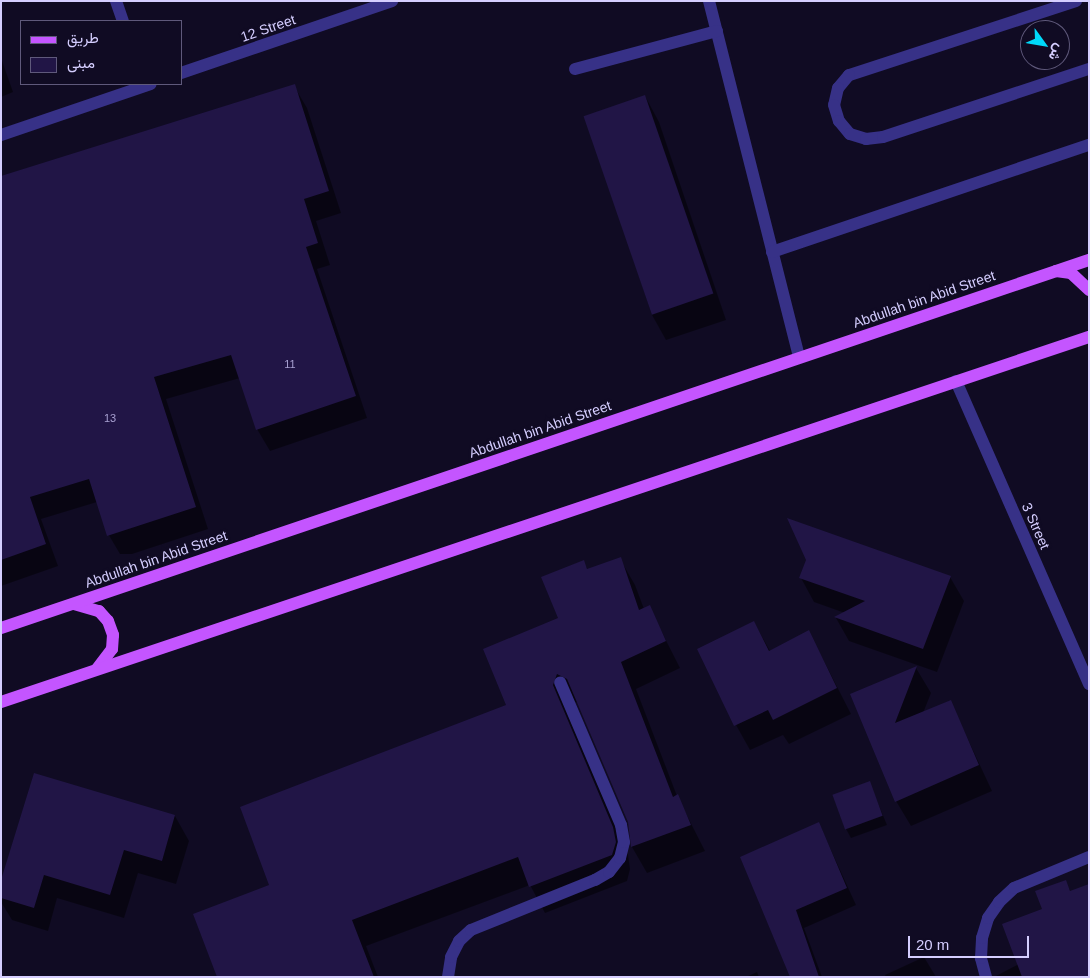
<!DOCTYPE html>
<html>
<head>
<meta charset="utf-8">
<style>
	body { margin:0 }
	#map { position:relative; width:1090px; height:978px; overflow:hidden; background:#100b23; font-family:Helvetica,Vazirmatn,sans-serif }
	div>[style] { position:absolute }
	.shadow>* { inset:0; background:#0007 }
	.building>* { inset:0; background:#211546; transform-origin:0 0 }
	.minor>* { height:12px; margin:-6px; padding:0 6px; transform-origin:6px; border-radius:6px; background:#373187 }
	.major>* { height:12px; margin:-6px; padding:0 6px; transform-origin:6px; border-radius:6px; background:#c455ff }
	span { translate:-50% -50%; white-space:nowrap; text-align:center; line-height:1.15; -webkit-text-stroke:5px #100b23; paint-order:stroke }
	.number-label { font-size:11px; color:#a8a0d1 }
	.number-label span { -webkit-text-stroke-width:0 }
	.street-label { font-size:14px; color:#d5ceff }
	.frame { position:absolute; inset:0; border:2px solid #d5ceff; pointer-events:none }
	.legend { position:absolute; left:20px; top:20px; width:162px; height:65px; box-sizing:border-box; background:#100b23; border:1px solid #5f597b; margin:0; padding:6px 9px; list-style:none; font-size:15px; color:#d5ceff }
	.legend li { display:flex; align-items:center; gap:10px; height:25px }
	.legend b { width:25px; border:1px solid #5f597b }
	.north { position:absolute; left:1020px; top:20px; width:50px; height:50px; box-sizing:border-box; background:#100b23; border:1px solid #5f597b; border-radius:50%; rotate:122deg; font-size:14px; font-weight:700; line-height:20px; text-align:center; color:#d5ceff }
	.north::after { content:''; display:block; margin:auto; width:18px; height:22px; background:#00d9f9; clip-path:polygon(50% 0,100% 100%,50% 72%,0 100%) }
	.scale { position:absolute; left:908px; top:936px; width:121px; height:22px; box-sizing:border-box; border:2px solid #d5ceff; border-top:0; padding-left:6px; font-size:15px; line-height:18px; white-space:nowrap; color:#d5ceff; -webkit-text-stroke:4px #100b23; paint-order:stroke }
</style>
</head>
<body>
<div id="map">
	<div class="shadow">
		<div style="clip-path:polygon(1px 58px,13px 92px,1px 97px)"></div>
		<div style="clip-path:polygon(294px 86px,307px 108px,341px 213px,316px 221px,330px 265px,317px 269px,367px 418px,270px 451px,257px 429px,240px 378px,166px 399px,208px 529px,132px 554px,120px 554px,107px 532px,97px 502px,41px 519px,58px 566px,1px 586px,1px 178px)"></div>
		<div style="clip-path:polygon(645px 96px,659px 122px,726px 320px,666px 340px,652px 315px,586px 117px)"></div>
		<div style="clip-path:polygon(620px 559px,635px 585px,644px 609px,649px 607px,680px 668px,636px 689px,677px 796px,705px 851px,647px 873px,632px 847px,630px 822px,579px 703px,572px 701px,567px 713px,628px 855px,630px 869px,627px 881px,545px 913px,530px 885px,366px 946px,378px 977px,218px 977px,271px 885px,508px 706px,560px 619px,583px 562px,588px 570px)"></div>
		<div style="clip-path:polygon(950px 577px,964px 601px,937px 672px,849px 641px,836px 618px,845px 613px,814px 602px,801px 578px)"></div>
		<div style="clip-path:polygon(754px 622px,770px 651px,809px 632px,851px 714px,789px 744px,783px 735px,750px 750px,736px 725px)"></div>
		<div style="clip-path:polygon(916px 668px,931px 693px,923px 713px,950px 701px,992px 791px,911px 826px,896px 801px,852px 695px)"></div>
		<div style="clip-path:polygon(869px 782px,887px 825px,851px 838px,846px 829px)"></div>
		<div style="clip-path:polygon(175px 816px,189px 841px,176px 884px,138px 873px,124px 918px,57px 898px,48px 931px,12px 920px,1px 902px,1px 884px)"></div>
		<div style="clip-path:polygon(819px 824px,856px 905px,804px 928px,822px 977px,791px 977px,742px 857px)"></div>
		<div style="clip-path:polygon(1065px 882px,1071px 892px,1089px 977px,994px 977px,1019px 964px,1043px 910px)"></div>
		<div style="clip-path:polygon(924px 957px,936px 977px,886px 977px,885px 975px)"></div>
		<div style="clip-path:polygon(757px 972px,759px 977px,746px 977px)"></div>
	</div>
	<div class="building">
		<div style="clip-path:polygon(295px 84px,329px 191px,304px 199px,318px 243px,306px 247px,356px 396px,256px 430px,231px 355px,154px 377px,196px 507px,107px 536px,89px 479px,30px 497px,46px 544px,1px 560px,1px 176px)"></div>
		<div style="left:645px;top:95px;width:210px;height:65px;rotate:71deg"></div>
		<div style="clip-path:polygon(787px 518px,951px 576px,923px 649px,834px 617px,865px 601px,799px 578px,806px 560px)"></div>
		<div style="clip-path:polygon(621px 557px,639px 610px,650px 605px,666px 641px,621px 662px,673px 797px,678px 794px,691px 825px,631px 847px,628px 822px,567px 679px,557px 674px,553px 685px,613px 827px,616px 842px,612px 855px,529px 887px,518px 857px,352px 920px,374px 977px,217px 977px,193px 914px,269px 885px,240px 807px,506px 705px,483px 649px,558px 618px,541px 577px,584px 560px,587px 569px)"></div>
		<div style="clip-path:polygon(754px 621px,769px 651px,809px 630px,837px 688px,773px 720px,768px 710px,734px 726px,697px 649px)"></div>
		<div style="clip-path:polygon(917px 666px,895px 723px,951px 700px,979px 765px,895px 802px,850px 694px)"></div>
		<div style="clip-path:polygon(34px 773px,175px 815px,162px 861px,124px 850px,110px 895px,44px 875px,34px 908px,1px 898px,1px 880px)"></div>
		<div style="left:870px;top:781px;width:37px;height:40px;rotate:70deg"></div>
		<div style="clip-path:polygon(819px 822px,847px 888px,796px 910px,819px 977px,790px 977px,740px 857px)"></div>
		<div style="clip-path:polygon(1066px 880px,1070px 891px,1089px 884px,1089px 977px,1022px 977px,1002px 924px,1042px 909px,1035px 891px)"></div>
	</div>
	<div class="minor">
		<div style="left:116px;top:1px;width:21px;rotate:71deg"></div>
		<div style="left:709px;top:1px;width:367px;rotate:75.8deg"></div>
		<div style="left:1076px;top:1px;width:239px;rotate:161.9deg"></div>
		<div style="left:849px;top:75px;width:17px;rotate:130deg"></div>
		<div style="left:838px;top:88px;width:17px;rotate:103deg"></div>
		<div style="left:834px;top:105px;width:17px;rotate:73deg"></div>
		<div style="left:839px;top:121px;width:17px;rotate:50deg"></div>
		<div style="left:850px;top:134px;width:17px;rotate:17deg"></div>
		<div style="left:866px;top:139px;width:17px;rotate:-7deg"></div>
		<div style="left:883px;top:137px;width:217px;rotate:-18.3deg"></div>
		<div style="left:575px;top:69px;width:147px;rotate:-15deg"></div>
		<div style="left:181px;top:73px;width:223px;rotate:-18.8deg"></div>
		<div style="left:1px;top:135px;width:158px;rotate:-18.8deg"></div>
		<div style="left:772px;top:252px;width:335px;rotate:-18.7deg"></div>
		<div style="left:956px;top:381px;width:331px;rotate:66.3deg"></div>
		<div style="left:448px;top:977px;width:20px;rotate:-81deg"></div>
		<div style="left:451px;top:957px;width:18px;rotate:-63deg"></div>
		<div style="left:459px;top:941px;width:16px;rotate:-43deg"></div>
		<div style="left:471px;top:930px;width:134px;rotate:-22deg"></div>
		<div style="left:595px;top:880px;width:16px;rotate:-30deg"></div>
		<div style="left:609px;top:872px;width:18px;rotate:-52deg"></div>
		<div style="left:620px;top:858px;width:16px;rotate:-76deg"></div>
		<div style="left:624px;top:842px;width:17px;rotate:-100deg"></div>
		<div style="left:621px;top:825px;width:155px;rotate:-113.1deg"></div>
		<div style="left:986px;top:977px;width:20px;rotate:-105deg"></div>
		<div style="left:981px;top:958px;width:20px;rotate:-87deg"></div>
		<div style="left:982px;top:938px;width:21px;rotate:-73deg"></div>
		<div style="left:988px;top:918px;width:19px;rotate:-55deg"></div>
		<div style="left:999px;top:902px;width:21px;rotate:-43deg"></div>
		<div style="left:1014px;top:888px;width:81px;rotate:-22.5deg"></div>
	</div>
	<div class="major">
		<div style="left:1056px;top:271px;width:15px;rotate:8deg"></div>
		<div style="left:1071px;top:273px;width:25px;rotate:43deg"></div>
		<div style="left:74px;top:604px;width:26px;rotate:16deg"></div>
		<div style="left:99px;top:611px;width:13px;rotate:48deg"></div>
		<div style="left:108px;top:621px;width:15px;rotate:70deg"></div>
		<div style="left:113px;top:635px;width:14px;rotate:94deg"></div>
		<div style="left:112px;top:649px;width:25px;rotate:127deg"></div>
		<div style="left:1px;top:628px;width:1149px;rotate:-18.69deg"></div>
		<div style="left:1px;top:702px;width:1148px;rotate:-18.55deg"></div>
	</div>
	<div class="number-label">
		<span style="left:290px;top:364px">11</span>
		<span style="left:110px;top:418px">13</span>
	</div>
	<div class="street-label">
		<span style="left:268px;top:28px;rotate:-19deg">12 Street</span>
		<span style="left:924px;top:299px;rotate:-19deg">Abdullah bin Abid Street</span>
		<span style="left:540px;top:429px;rotate:-19deg">Abdullah bin Abid Street</span>
		<span style="left:1036px;top:526px;rotate:66deg">3 Street</span>
		<span style="left:156px;top:559px;rotate:-19deg">Abdullah bin Abid Street</span>
	</div>
	<div class="frame"></div>
	<ul class="legend">
	<li><b style="height:6px;background:#c455ff"></b>طريق</li>
	<li><b style="height:14px;background:#211546"></b>مبنى</li>
	</ul>
	<div class="north">ش</div>
	<div class="scale">20 m</div>
</div>
</body>
</html>
